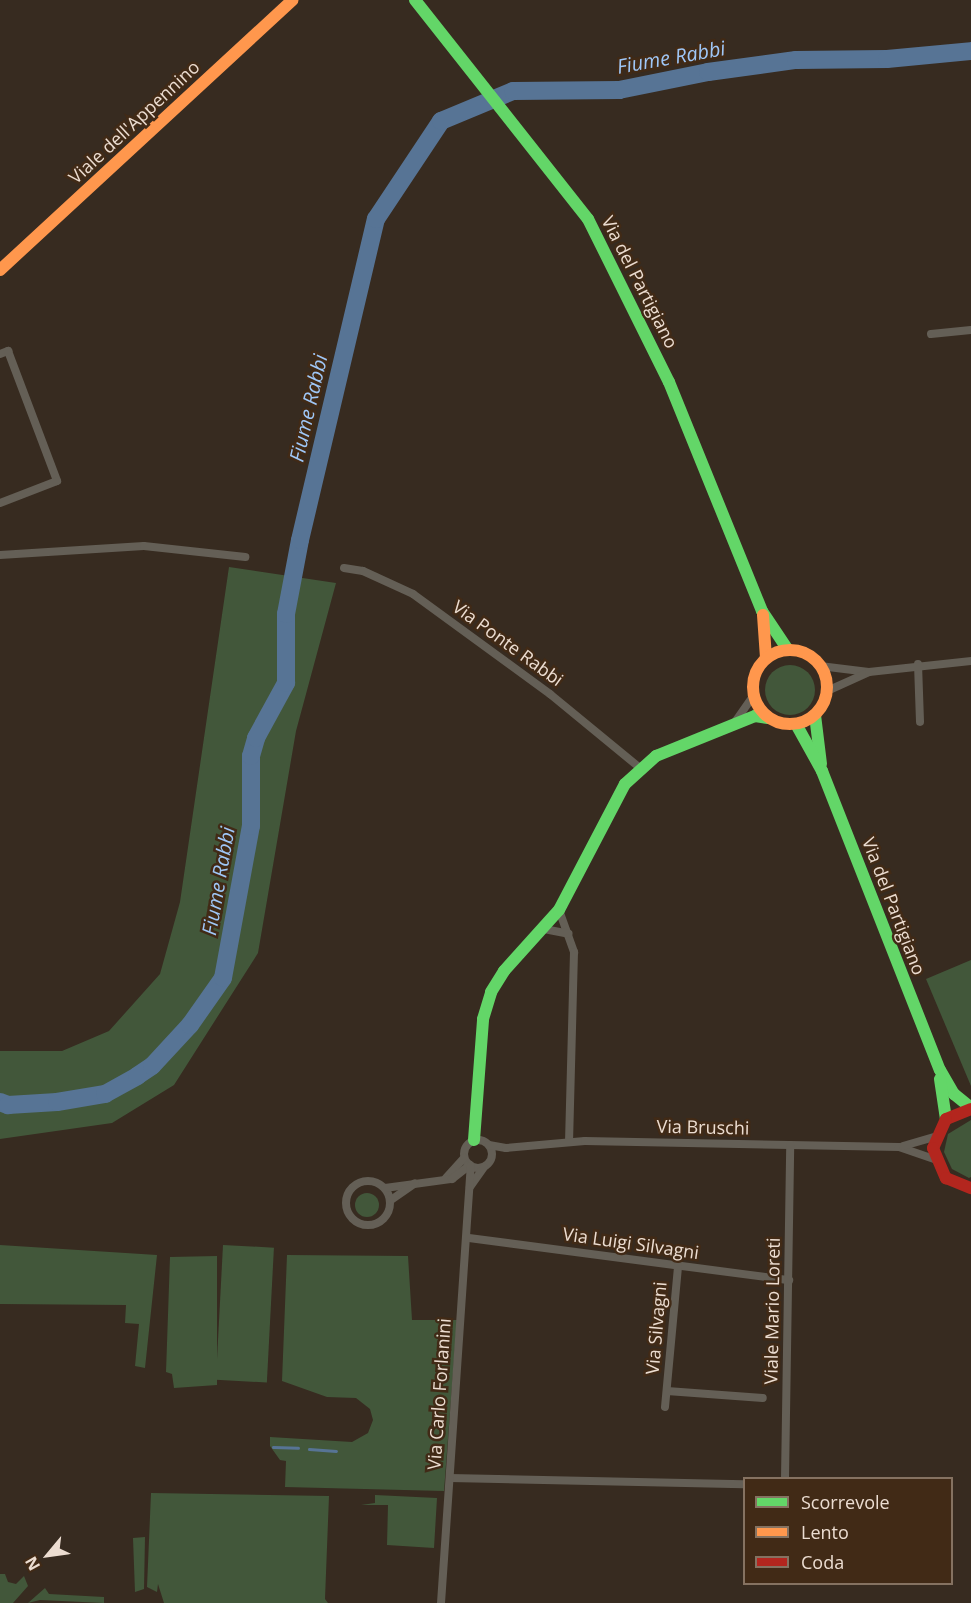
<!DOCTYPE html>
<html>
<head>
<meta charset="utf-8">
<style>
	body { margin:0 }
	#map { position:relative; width:971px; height:1603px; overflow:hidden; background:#372b20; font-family:"Open Sans",sans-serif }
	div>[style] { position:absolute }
	.green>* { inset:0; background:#42573a; transform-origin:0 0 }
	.round { border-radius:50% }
	.stream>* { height:3px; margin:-1.5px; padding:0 1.5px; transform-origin:1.5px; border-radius:1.5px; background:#577495 }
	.river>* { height:18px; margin:-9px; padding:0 9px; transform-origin:9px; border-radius:9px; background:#577495 }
	.street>* { height:8px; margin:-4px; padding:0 4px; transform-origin:4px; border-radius:4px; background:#645f56 }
	.street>.ring { margin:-4px; padding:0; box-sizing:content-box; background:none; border:8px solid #645f56; border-radius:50% }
	.fast>* { height:12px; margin:-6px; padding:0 6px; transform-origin:6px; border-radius:6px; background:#63d668 }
	.slow>* { height:12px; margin:-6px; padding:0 6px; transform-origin:6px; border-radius:6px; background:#ff974d }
	.slow>.ring { margin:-6px; padding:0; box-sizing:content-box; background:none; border:12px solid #ff974d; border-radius:50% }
	.jam>* { height:12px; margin:-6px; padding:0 6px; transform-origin:6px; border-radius:6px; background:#b3261e }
	span { translate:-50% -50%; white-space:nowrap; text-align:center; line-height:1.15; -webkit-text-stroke:5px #412a16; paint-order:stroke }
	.street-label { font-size:18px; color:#ecddd1 }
	.water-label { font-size:20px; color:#9fc7f7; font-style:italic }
	.legend { position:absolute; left:743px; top:1477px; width:210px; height:108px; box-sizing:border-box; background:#412a16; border:2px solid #857261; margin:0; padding:8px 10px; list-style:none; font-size:18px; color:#ecddd1 }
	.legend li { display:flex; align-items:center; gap:12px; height:30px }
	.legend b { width:30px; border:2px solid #857261 }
	.north { position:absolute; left:18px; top:1525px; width:60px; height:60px; -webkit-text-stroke:4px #412a16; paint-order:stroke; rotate:241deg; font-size:16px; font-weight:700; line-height:24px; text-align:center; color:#ecddd1 }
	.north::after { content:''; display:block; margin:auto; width:21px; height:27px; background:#ecddd1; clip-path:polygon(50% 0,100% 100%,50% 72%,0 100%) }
</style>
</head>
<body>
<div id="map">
	<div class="green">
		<div style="clip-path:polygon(229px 567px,336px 583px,296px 731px,258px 953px,174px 1085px,112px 1123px,0 1139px,0 1051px,62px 1051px,109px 1031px,160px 974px,180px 902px)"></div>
		<div class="round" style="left:765px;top:665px;width:50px;height:50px"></div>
		<div style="clip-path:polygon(971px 960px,971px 1086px,926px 979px)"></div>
		<div style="clip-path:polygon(971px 1120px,971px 1177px,969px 1178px,952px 1169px,944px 1152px,948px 1134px)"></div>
		<div class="round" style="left:355px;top:1193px;width:24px;height:24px"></div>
		<div style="clip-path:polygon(0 1245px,157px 1255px,145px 1368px,135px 1366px,139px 1324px,125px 1323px,126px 1305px,0 1304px)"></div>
		<div style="left:223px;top:1245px;width:51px;height:135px;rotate:3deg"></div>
		<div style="clip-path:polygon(287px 1255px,408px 1256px,412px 1320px,457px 1320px,444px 1491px,285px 1487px,286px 1461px,280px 1460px,270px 1446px,270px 1437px,352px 1442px,368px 1433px,373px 1420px,370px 1409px,356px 1398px,327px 1397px,282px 1381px)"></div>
		<div style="clip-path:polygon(217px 1256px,217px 1385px,174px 1388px,172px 1374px,166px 1372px,170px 1257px)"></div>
		<div style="clip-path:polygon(151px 1493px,329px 1496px,325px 1599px,328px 1603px,164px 1603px,158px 1584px,157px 1592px,147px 1587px)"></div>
		<div style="clip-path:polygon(375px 1495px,437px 1498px,434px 1548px,387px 1545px,388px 1505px,361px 1505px,375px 1503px)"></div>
		<div style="clip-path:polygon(145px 1537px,144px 1589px,135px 1592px,133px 1538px)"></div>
		<div style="clip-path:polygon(0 1574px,5px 1574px,8px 1582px,16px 1584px,24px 1576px,28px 1586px,13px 1603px,0 1603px)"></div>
		<div style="clip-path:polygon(45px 1588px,49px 1594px,104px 1597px,104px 1603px,40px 1600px,28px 1603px)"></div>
	</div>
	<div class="stream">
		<div style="left:273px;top:1447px;width:25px;rotate:2deg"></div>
		<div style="left:309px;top:1449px;width:27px;rotate:4deg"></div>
	</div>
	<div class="river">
		<div style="left:0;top:1102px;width:9px;rotate:21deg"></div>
		<div style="left:8px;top:1105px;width:49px;rotate:-3.5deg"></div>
		<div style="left:57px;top:1102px;width:49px;rotate:-9.5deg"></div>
		<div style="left:105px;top:1094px;width:37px;rotate:-29deg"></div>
		<div style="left:137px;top:1076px;width:18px;rotate:-34deg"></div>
		<div style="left:152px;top:1066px;width:56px;rotate:-47.2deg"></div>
		<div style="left:190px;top:1025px;width:57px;rotate:-54.9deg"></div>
		<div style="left:223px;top:978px;width:155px;rotate:-79.6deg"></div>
		<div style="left:251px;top:826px;width:70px;rotate:-90deg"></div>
		<div style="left:251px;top:756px;width:19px;rotate:-74deg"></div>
		<div style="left:256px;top:738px;width:63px;rotate:-61.4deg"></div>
		<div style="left:286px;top:683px;width:69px;rotate:-90deg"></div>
		<div style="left:286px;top:614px;width:75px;rotate:-79.3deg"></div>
		<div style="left:300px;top:540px;width:330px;rotate:-76.7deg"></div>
		<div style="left:376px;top:219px;width:118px;rotate:-56.4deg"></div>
		<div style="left:441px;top:121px;width:78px;rotate:-22.6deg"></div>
		<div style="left:513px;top:91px;width:106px;rotate:-0.5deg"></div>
		<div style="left:619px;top:90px;width:91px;rotate:-11.4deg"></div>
		<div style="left:708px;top:72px;width:89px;rotate:-7.8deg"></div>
		<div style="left:796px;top:60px;width:91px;rotate:-0.6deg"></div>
		<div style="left:887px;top:59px;width:84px;rotate:-5.4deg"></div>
	</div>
	<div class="street">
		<div style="left:931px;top:334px;width:40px;rotate:-5.7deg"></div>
		<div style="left:0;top:354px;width:9px;rotate:-21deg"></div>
		<div style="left:8px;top:351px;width:139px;rotate:69.3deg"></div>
		<div style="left:57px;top:481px;width:61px;rotate:158.9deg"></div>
		<div style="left:0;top:555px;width:144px;rotate:-3.6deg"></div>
		<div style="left:144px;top:546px;width:102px;rotate:6.2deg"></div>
		<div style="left:344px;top:568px;width:19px;rotate:9deg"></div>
		<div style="left:363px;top:571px;width:55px;rotate:24.7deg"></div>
		<div style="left:413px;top:594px;width:170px;rotate:36.1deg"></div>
		<div style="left:550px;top:694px;width:115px;rotate:39.4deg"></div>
		<div style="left:918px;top:664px;width:58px;rotate:88deg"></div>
		<div style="left:820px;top:666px;width:49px;rotate:7deg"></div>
		<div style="left:827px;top:691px;width:46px;rotate:-24.3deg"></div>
		<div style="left:869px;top:672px;width:103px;rotate:-6.2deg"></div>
		<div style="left:735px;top:722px;width:32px;rotate:-55deg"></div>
		<div style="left:559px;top:910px;width:45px;rotate:70.3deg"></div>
		<div style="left:574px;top:952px;width:189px;rotate:91.5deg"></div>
		<div style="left:544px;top:929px;width:25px;rotate:11deg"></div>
		<div class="ring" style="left:464px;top:1140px;width:20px;height:20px"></div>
		<div style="left:489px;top:1145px;width:17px;rotate:10deg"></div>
		<div style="left:506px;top:1148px;width:79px;rotate:-5.1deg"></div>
		<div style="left:585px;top:1141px;width:314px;rotate:1.1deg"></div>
		<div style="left:899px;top:1147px;width:37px;rotate:19deg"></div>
		<div style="left:903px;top:1146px;width:32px;rotate:-16deg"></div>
		<div style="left:446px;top:1178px;width:27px;rotate:-48deg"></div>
		<div class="ring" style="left:346px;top:1181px;width:36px;height:36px"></div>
		<div style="left:470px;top:1187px;width:24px;rotate:-55deg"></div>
		<div style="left:385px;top:1188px;width:68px;rotate:-7.7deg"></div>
		<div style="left:452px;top:1179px;width:23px;rotate:-38deg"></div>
		<div style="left:391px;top:1200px;width:29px;rotate:-35deg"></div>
		<div style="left:469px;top:1238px;width:323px;rotate:7.5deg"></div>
		<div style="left:667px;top:1391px;width:96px;rotate:4.2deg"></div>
		<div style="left:665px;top:1407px;width:141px;rotate:-84.7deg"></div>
		<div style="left:450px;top:1478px;width:294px;rotate:1.2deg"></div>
		<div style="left:785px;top:1478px;width:333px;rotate:-89.1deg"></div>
		<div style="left:441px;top:1603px;width:438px;rotate:-86.1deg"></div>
	</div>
	<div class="fast">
		<div style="left:415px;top:0;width:279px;rotate:51.7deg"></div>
		<div style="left:588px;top:219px;width:182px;rotate:63.6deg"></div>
		<div style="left:669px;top:382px;width:247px;rotate:67.9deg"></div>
		<div style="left:762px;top:611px;width:47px;rotate:56.3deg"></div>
		<div style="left:815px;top:715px;width:49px;rotate:83deg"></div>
		<div style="left:796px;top:724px;width:54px;rotate:61deg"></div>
		<div style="left:822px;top:771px;width:321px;rotate:68.5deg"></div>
		<div style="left:940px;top:1070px;width:28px;rotate:60deg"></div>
		<div style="left:954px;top:1094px;width:22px;rotate:39deg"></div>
		<div style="left:940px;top:1079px;width:40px;rotate:81.5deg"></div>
		<div style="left:474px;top:1140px;width:121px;rotate:-85.7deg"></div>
		<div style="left:483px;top:1019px;width:28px;rotate:-73deg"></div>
		<div style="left:491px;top:992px;width:25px;rotate:-58deg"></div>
		<div style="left:504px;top:971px;width:82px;rotate:-48deg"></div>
		<div style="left:559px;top:910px;width:142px;rotate:-62.4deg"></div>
		<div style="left:625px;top:784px;width:42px;rotate:-42.1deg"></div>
		<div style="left:656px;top:756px;width:107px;rotate:-22deg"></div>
		<div style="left:755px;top:716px;width:13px;rotate:9deg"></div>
	</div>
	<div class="slow">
		<div style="left:0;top:270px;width:398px;rotate:-42.7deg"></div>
		<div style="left:763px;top:615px;width:43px;rotate:86deg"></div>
		<div class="ring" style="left:753px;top:650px;width:62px;height:62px"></div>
	</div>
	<div class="jam">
		<div style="left:971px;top:1109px;width:27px;rotate:158deg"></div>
		<div style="left:946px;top:1119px;width:32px;rotate:114deg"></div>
		<div style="left:933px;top:1148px;width:33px;rotate:67deg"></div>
		<div style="left:946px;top:1178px;width:27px;rotate:22deg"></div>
	</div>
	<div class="street-label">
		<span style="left:134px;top:122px;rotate:-43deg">Viale dell'Appennino</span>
		<span style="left:640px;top:282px;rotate:63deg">Via del Partigiano</span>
		<span style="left:508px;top:643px;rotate:36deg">Via Ponte Rabbi</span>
		<span style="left:894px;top:906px;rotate:69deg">Via del Partigiano</span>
		<span style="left:703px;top:1127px;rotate:1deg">Via Bruschi</span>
		<span style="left:631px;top:1243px;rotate:8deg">Via Luigi Silvagni</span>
		<span style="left:772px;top:1311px;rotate:-89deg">Viale Mario Loreti</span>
		<span style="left:656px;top:1328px;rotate:-85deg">Via Silvagni</span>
		<span style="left:439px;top:1394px;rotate:-86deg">Via Carlo Forlanini</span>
	</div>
	<div class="water-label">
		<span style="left:671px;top:57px;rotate:-10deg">Fiume Rabbi</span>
		<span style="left:308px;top:408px;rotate:-77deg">Fiume Rabbi</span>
		<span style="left:218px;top:881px;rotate:-80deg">Fiume Rabbi</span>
	</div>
	<ul class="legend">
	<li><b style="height:8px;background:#63d668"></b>Scorrevole</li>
	<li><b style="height:8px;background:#ff974d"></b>Lento</li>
	<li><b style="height:8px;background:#b3261e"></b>Coda</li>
	</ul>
	<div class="north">N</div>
</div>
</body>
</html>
